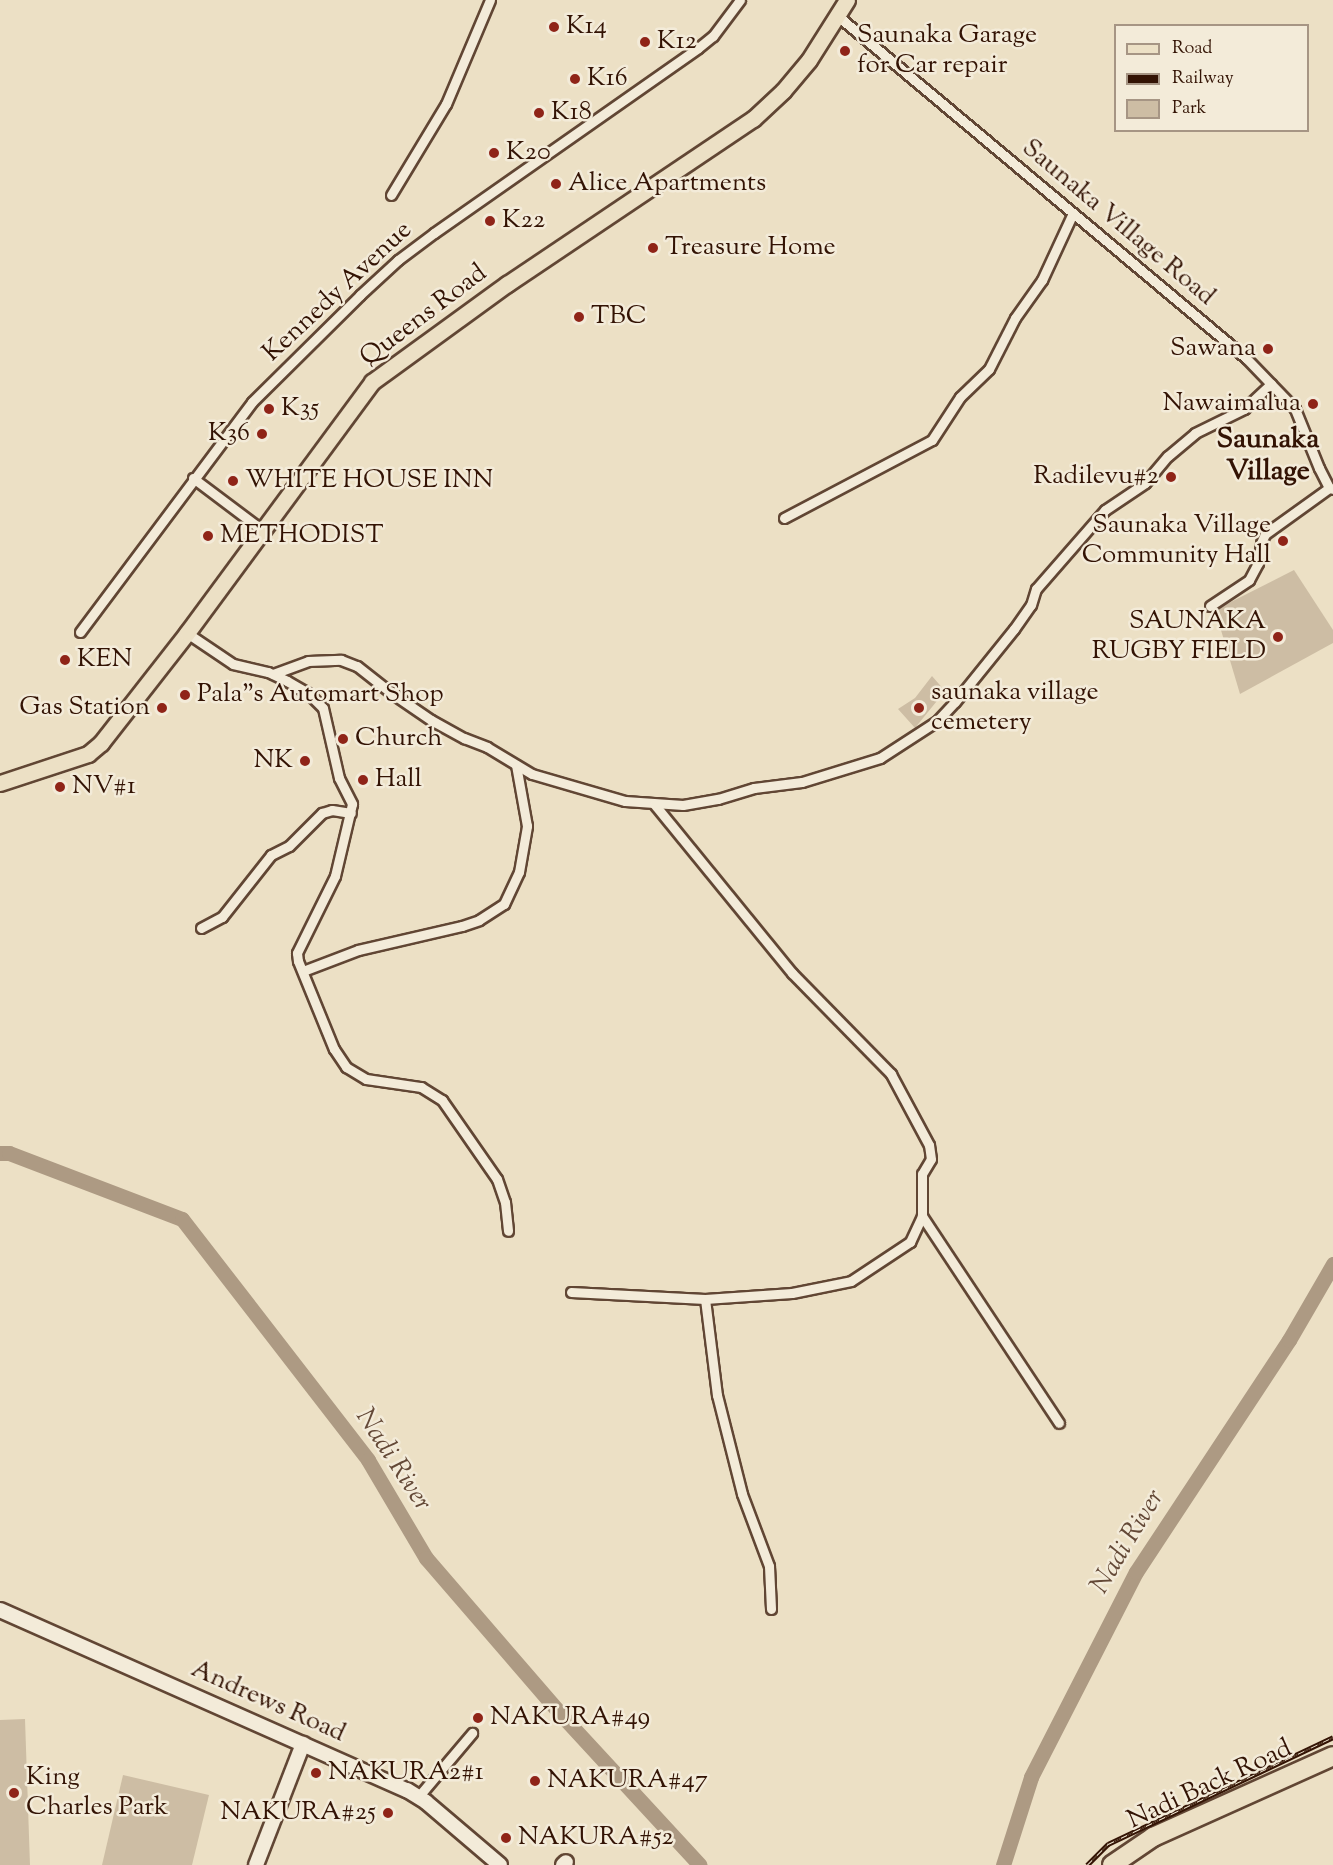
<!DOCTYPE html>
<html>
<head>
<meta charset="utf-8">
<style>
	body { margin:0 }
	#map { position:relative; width:1333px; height:1865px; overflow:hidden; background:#ece0c5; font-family:"Sorts Mill Goudy",serif }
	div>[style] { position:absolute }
	.green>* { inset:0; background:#cdbda4 }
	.river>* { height:15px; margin:-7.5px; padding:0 7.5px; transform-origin:7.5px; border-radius:7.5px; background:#ad9a83 }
	.roads { filter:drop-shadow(2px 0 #614634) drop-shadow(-2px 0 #614634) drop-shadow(0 2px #614634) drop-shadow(0 -2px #614634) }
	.street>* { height:9px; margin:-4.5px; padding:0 4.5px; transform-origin:4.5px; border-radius:4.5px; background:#f3ebd9 }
	.secondary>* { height:14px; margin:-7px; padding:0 7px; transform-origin:7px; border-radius:7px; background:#f3ebd9 }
	.primary>* { height:15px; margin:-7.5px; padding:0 7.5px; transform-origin:7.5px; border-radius:7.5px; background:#ece0c5 }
	.highway>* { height:18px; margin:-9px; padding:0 9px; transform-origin:9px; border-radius:9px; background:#ece0c5 }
	.rail>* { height:4.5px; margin-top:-2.25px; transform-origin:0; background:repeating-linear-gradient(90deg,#f3ebd9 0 7px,#331304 0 14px); box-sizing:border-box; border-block:2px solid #331304 }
	.dots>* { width:16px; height:16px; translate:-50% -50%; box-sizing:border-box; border:3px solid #f3ebd9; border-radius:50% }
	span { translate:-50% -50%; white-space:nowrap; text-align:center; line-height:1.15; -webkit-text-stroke:5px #f3ebd9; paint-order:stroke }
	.poi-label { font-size:26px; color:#331304 }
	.left { translate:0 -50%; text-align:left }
	.right { translate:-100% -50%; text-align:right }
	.street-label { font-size:26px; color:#331304 }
	.water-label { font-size:27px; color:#644937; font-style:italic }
	.quarter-label { font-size:28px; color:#331304; font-weight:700 }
	.legend { position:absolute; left:1114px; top:24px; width:195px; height:108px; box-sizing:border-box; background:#f3ebd9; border:2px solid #a69584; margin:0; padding:8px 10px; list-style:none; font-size:18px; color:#331304 }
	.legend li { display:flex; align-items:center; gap:12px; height:30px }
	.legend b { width:30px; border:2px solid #a69584 }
</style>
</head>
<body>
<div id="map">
	<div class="green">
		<div style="clip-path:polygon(1294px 570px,1333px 630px,1333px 643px,1240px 694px,1215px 610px)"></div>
		<div style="clip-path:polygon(932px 676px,945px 691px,915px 728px,898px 709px,915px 698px)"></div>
		<div style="clip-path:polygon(25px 1719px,30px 1865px,0 1865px,0 1720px)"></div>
		<div style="clip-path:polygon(123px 1775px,209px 1795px,192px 1865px,102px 1865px)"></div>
	</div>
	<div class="river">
		<div style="left:0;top:1153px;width:9px"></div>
		<div style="left:9px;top:1153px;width:185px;rotate:20.9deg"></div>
		<div style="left:182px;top:1219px;width:304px;rotate:52.3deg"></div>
		<div style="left:368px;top:1460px;width:114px;rotate:59.4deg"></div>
		<div style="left:426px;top:1558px;width:214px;rotate:49.2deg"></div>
		<div style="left:566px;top:1720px;width:197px;rotate:47.3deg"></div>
		<div style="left:1003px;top:1865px;width:92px;rotate:-72.3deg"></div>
		<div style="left:1031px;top:1777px;width:230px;rotate:-62.9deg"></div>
		<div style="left:1136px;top:1572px;width:278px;rotate:-56.6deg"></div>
		<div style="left:1289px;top:1340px;width:88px;rotate:-59.9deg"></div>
	</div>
	<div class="roads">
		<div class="street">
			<div style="left:839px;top:17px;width:531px;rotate:39.96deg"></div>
			<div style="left:1246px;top:358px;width:71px;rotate:46.1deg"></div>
			<div style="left:1295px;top:409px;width:64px;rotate:67.9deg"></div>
			<div style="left:1319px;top:468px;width:22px;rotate:63deg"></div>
			<div style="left:1329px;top:488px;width:4px;rotate:14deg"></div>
			<div style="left:391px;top:195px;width:106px;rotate:-58.9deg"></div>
			<div style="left:446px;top:104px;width:113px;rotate:-67.1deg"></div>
			<div style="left:193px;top:478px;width:85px;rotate:36.9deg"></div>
			<div style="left:784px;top:518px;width:167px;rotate:-27.8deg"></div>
			<div style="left:932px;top:440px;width:51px;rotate:-56.9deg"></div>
			<div style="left:960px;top:397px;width:40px;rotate:-44deg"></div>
			<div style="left:989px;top:369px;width:57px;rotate:-63deg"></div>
			<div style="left:1015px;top:318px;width:47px;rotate:-54.6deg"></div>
			<div style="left:1042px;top:280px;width:74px;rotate:-65.2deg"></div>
			<div style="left:1210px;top:606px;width:47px;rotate:-33.7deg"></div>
			<div style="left:1249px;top:580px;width:19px;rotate:-62deg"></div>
			<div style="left:1258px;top:563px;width:20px;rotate:-81deg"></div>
			<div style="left:1261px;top:543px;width:10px;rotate:-66deg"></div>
			<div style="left:1265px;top:534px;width:79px;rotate:-35.7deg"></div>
			<div style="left:80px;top:632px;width:287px;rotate:-53.2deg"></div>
			<div style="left:252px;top:402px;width:152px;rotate:-44.7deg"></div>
			<div style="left:360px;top:295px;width:52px;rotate:-42.6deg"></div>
			<div style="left:398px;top:260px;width:45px;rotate:-36.9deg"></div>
			<div style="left:434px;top:233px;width:322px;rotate:-35deg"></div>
			<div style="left:698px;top:48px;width:19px;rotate:-39deg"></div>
			<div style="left:713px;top:36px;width:45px;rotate:-53.1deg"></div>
			<div style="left:187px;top:633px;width:55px;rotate:34deg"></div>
			<div style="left:233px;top:664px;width:36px;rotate:13deg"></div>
			<div style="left:268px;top:672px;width:21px;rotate:25deg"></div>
			<div style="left:287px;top:681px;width:24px;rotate:30deg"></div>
			<div style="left:308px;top:693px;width:21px;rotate:45deg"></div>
			<div style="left:323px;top:708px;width:72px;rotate:77.1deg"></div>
			<div style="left:339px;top:778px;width:29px;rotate:63deg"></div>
			<div style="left:352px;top:804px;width:74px;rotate:103.3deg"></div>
			<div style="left:335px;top:876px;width:86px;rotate:116.3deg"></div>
			<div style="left:297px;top:953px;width:8px;rotate:83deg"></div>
			<div style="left:298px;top:961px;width:95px;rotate:67.8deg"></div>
			<div style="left:334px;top:1049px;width:22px;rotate:56deg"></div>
			<div style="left:346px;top:1067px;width:23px;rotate:31deg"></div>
			<div style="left:366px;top:1079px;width:56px;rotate:8.3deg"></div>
			<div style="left:421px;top:1087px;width:25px;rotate:32deg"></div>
			<div style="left:442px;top:1100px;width:96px;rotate:55.2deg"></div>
			<div style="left:497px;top:1179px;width:24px;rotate:71deg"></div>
			<div style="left:505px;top:1202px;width:29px;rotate:84deg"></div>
			<div style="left:273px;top:674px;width:37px;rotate:-20deg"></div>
			<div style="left:308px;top:661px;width:33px;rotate:-2deg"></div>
			<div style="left:341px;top:660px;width:17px;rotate:21deg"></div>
			<div style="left:357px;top:666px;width:42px;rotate:38.2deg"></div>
			<div style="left:390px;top:692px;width:50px;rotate:34.3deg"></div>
			<div style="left:431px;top:720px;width:38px;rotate:29deg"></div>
			<div style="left:464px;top:738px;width:25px;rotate:21deg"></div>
			<div style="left:487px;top:747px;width:52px;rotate:31deg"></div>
			<div style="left:532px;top:774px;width:97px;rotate:16.2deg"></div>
			<div style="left:625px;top:801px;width:58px;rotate:3.9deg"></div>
			<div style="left:683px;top:805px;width:36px;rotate:-10deg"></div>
			<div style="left:718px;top:799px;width:38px;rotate:-17deg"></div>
			<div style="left:754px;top:788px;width:48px;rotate:-7.1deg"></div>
			<div style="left:802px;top:782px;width:82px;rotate:-17.1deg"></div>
			<div style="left:880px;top:758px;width:68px;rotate:-33deg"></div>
			<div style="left:937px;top:721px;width:26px;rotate:-47deg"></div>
			<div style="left:955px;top:702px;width:94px;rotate:-51.1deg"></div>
			<div style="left:1014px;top:629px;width:29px;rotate:-55deg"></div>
			<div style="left:1031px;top:605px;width:17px;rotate:-73deg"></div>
			<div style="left:1036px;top:589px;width:105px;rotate:-48.9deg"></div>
			<div style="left:1105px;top:510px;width:48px;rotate:-34deg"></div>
			<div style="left:1145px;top:483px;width:35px;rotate:-50deg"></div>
			<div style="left:1168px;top:456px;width:35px;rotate:-40deg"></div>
			<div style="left:1195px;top:433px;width:55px;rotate:-26.1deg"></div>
			<div style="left:1244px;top:409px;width:37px;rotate:-43deg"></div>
			<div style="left:201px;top:928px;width:24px;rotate:-28deg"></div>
			<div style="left:222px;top:917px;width:79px;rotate:-51.7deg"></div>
			<div style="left:271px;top:855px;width:20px;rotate:-27deg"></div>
			<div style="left:289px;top:846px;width:47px;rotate:-45deg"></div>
			<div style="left:322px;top:813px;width:10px;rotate:-17deg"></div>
			<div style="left:332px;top:810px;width:19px;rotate:9deg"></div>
			<div style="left:303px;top:971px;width:59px;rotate:-20.9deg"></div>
			<div style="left:358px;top:950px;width:107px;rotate:-13deg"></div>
			<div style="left:462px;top:926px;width:18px;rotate:-19deg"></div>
			<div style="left:479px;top:920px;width:30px;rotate:-33deg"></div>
			<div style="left:504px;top:904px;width:35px;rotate:-65deg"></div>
			<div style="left:519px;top:872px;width:47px;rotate:-80.1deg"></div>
			<div style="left:527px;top:826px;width:62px;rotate:-100.2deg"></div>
			<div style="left:922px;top:1216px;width:248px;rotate:56.5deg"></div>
			<div style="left:571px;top:1292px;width:134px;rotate:3deg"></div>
			<div style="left:705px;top:1299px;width:87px;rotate:-3.9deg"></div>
			<div style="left:792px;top:1293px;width:60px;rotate:-11.5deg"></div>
			<div style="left:851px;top:1281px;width:71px;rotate:-33.5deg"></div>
			<div style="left:910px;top:1242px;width:29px;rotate:-65deg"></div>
			<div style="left:922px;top:1216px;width:42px;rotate:-90deg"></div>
			<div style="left:922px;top:1174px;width:17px;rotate:-59deg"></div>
			<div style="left:931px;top:1159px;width:14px;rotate:-98deg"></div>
			<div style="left:929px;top:1145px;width:81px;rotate:-118.2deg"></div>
			<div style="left:891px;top:1074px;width:141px;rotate:-134.4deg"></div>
			<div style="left:792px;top:973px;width:218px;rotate:-129.2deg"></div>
			<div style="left:705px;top:1299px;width:97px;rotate:82.9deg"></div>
			<div style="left:717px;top:1395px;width:102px;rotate:75.8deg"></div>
			<div style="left:742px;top:1494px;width:77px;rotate:69.4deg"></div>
			<div style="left:769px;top:1566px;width:43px;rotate:87.3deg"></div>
			<div style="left:418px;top:1797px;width:84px;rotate:-49.8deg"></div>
		</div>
		<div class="secondary">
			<div style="left:0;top:1610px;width:445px;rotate:23.9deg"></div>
			<div style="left:407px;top:1790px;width:22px;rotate:32deg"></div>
			<div style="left:426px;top:1802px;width:97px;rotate:40.4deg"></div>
			<div style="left:256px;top:1865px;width:130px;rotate:-68.8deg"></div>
			<div style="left:563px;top:1865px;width:4px;rotate:-45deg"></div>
		</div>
		<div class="primary">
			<div style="left:0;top:783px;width:93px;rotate:-18.2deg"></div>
			<div style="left:88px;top:754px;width:17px;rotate:-40deg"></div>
			<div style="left:101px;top:743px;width:140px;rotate:-52deg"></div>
			<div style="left:187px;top:633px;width:312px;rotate:-53.6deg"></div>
			<div style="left:372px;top:382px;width:167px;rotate:-36deg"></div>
			<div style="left:507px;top:284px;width:296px;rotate:-33.9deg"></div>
			<div style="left:753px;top:119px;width:41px;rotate:-43deg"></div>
			<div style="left:783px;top:91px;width:40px;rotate:-50deg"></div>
			<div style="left:809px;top:60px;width:71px;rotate:-57.7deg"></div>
		</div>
		<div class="highway">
			<div style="left:1112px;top:1865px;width:50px;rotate:-34.3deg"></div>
			<div style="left:1153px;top:1837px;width:197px;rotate:-24.2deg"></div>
		</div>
	</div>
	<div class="rail">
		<div style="left:1087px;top:1865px;width:30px;rotate:-45deg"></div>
		<div style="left:1108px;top:1844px;width:249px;rotate:-25.4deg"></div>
	</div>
	<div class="dots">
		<div style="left:554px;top:27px;background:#8f2418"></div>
		<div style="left:645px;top:42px;background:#8f2418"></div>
		<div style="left:845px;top:51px;background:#8f2418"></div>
		<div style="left:575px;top:79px;background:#8f2418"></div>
		<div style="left:539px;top:113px;background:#8f2418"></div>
		<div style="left:494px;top:153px;background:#8f2418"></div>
		<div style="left:556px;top:184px;background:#8f2418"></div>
		<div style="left:490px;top:221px;background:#8f2418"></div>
		<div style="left:653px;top:248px;background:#8f2418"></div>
		<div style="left:579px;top:317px;background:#8f2418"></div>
		<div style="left:1268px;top:349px;background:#8f2418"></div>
		<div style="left:1313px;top:404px;background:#8f2418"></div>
		<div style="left:269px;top:409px;background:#8f2418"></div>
		<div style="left:262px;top:434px;background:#8f2418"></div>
		<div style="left:1171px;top:477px;background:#8f2418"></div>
		<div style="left:233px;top:481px;background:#8f2418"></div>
		<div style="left:208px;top:536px;background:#8f2418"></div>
		<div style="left:1283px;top:541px;background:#8f2418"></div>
		<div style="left:1278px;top:637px;background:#8f2418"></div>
		<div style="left:65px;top:660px;background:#8f2418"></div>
		<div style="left:185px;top:695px;background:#8f2418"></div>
		<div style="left:162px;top:708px;background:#8f2418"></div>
		<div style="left:919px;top:708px;background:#8f2418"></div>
		<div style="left:343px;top:739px;background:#8f2418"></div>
		<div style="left:305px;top:761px;background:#8f2418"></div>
		<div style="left:363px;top:780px;background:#8f2418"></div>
		<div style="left:60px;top:787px;background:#8f2418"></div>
		<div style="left:478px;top:1718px;background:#8f2418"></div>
		<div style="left:316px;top:1773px;background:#8f2418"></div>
		<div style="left:535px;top:1781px;background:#8f2418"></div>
		<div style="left:14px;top:1793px;background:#8f2418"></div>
		<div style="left:388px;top:1813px;background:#8f2418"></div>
		<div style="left:506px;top:1838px;background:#8f2418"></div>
	</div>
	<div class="poi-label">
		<span class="left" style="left:566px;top:27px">K14</span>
		<span class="left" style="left:857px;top:51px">Saunaka Garage<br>for Car repair</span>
		<span class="left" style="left:657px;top:42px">K12</span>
		<span class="left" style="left:587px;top:79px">K16</span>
		<span class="left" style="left:551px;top:113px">K18</span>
		<span class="left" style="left:506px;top:153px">K20</span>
		<span class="left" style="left:568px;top:184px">Alice Apartments</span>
		<span class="left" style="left:502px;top:221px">K22</span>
		<span class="left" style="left:665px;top:248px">Treasure Home</span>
		<span class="left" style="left:591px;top:317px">TBC</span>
		<span class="right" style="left:1256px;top:349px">Sawana</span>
		<span class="right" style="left:1301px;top:404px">Nawaimalua</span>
		<span class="left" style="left:281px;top:409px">K35</span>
		<span class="right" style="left:250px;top:434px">K36</span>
		<span class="right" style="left:1159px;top:477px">Radilevu#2</span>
		<span class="left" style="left:245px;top:481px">WHITE HOUSE INN</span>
		<span class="right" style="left:1271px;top:541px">Saunaka Village<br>Community Hall</span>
		<span class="left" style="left:220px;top:536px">METHODIST</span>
		<span class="right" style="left:1266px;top:637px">SAUNAKA<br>RUGBY FIELD</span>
		<span class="left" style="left:77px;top:660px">KEN</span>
		<span class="left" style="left:931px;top:708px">saunaka village<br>cemetery</span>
		<span class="left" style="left:197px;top:695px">Pala"s Automart Shop</span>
		<span class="right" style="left:150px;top:708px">Gas Station</span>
		<span class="left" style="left:355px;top:739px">Church</span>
		<span class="right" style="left:293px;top:761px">NK</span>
		<span class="left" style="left:375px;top:780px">Hall</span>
		<span class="left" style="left:72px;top:787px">NV#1</span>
		<span class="left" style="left:490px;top:1718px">NAKURA#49</span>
		<span class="left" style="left:328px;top:1773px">NAKURA2#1</span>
		<span class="left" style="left:26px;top:1793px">King<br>Charles Park</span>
		<span class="left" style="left:547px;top:1781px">NAKURA#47</span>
		<span class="right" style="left:376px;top:1813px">NAKURA#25</span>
		<span class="left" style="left:518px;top:1838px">NAKURA#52</span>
	</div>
	<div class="street-label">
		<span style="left:1118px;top:223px;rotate:40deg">Saunaka Village Road</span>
		<span style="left:338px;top:292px;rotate:-43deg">Kennedy Avenue</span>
		<span style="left:424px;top:316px;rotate:-37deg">Queens Road</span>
		<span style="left:268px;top:1702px;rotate:24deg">Andrews Road</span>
		<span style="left:1210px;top:1785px;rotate:-25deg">Nadi Back Road</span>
	</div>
	<div class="water-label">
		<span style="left:393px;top:1460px;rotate:57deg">Nadi River</span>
		<span style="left:1128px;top:1542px;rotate:-59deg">Nadi River</span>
	</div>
	<div class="quarter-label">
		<span style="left:1268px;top:456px">Saunaka<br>Village</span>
	</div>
	<ul class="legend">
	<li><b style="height:8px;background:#ece0c5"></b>Road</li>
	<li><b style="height:8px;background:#331304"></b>Railway</li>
	<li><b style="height:16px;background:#cdbda4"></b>Park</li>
	</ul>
</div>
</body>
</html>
